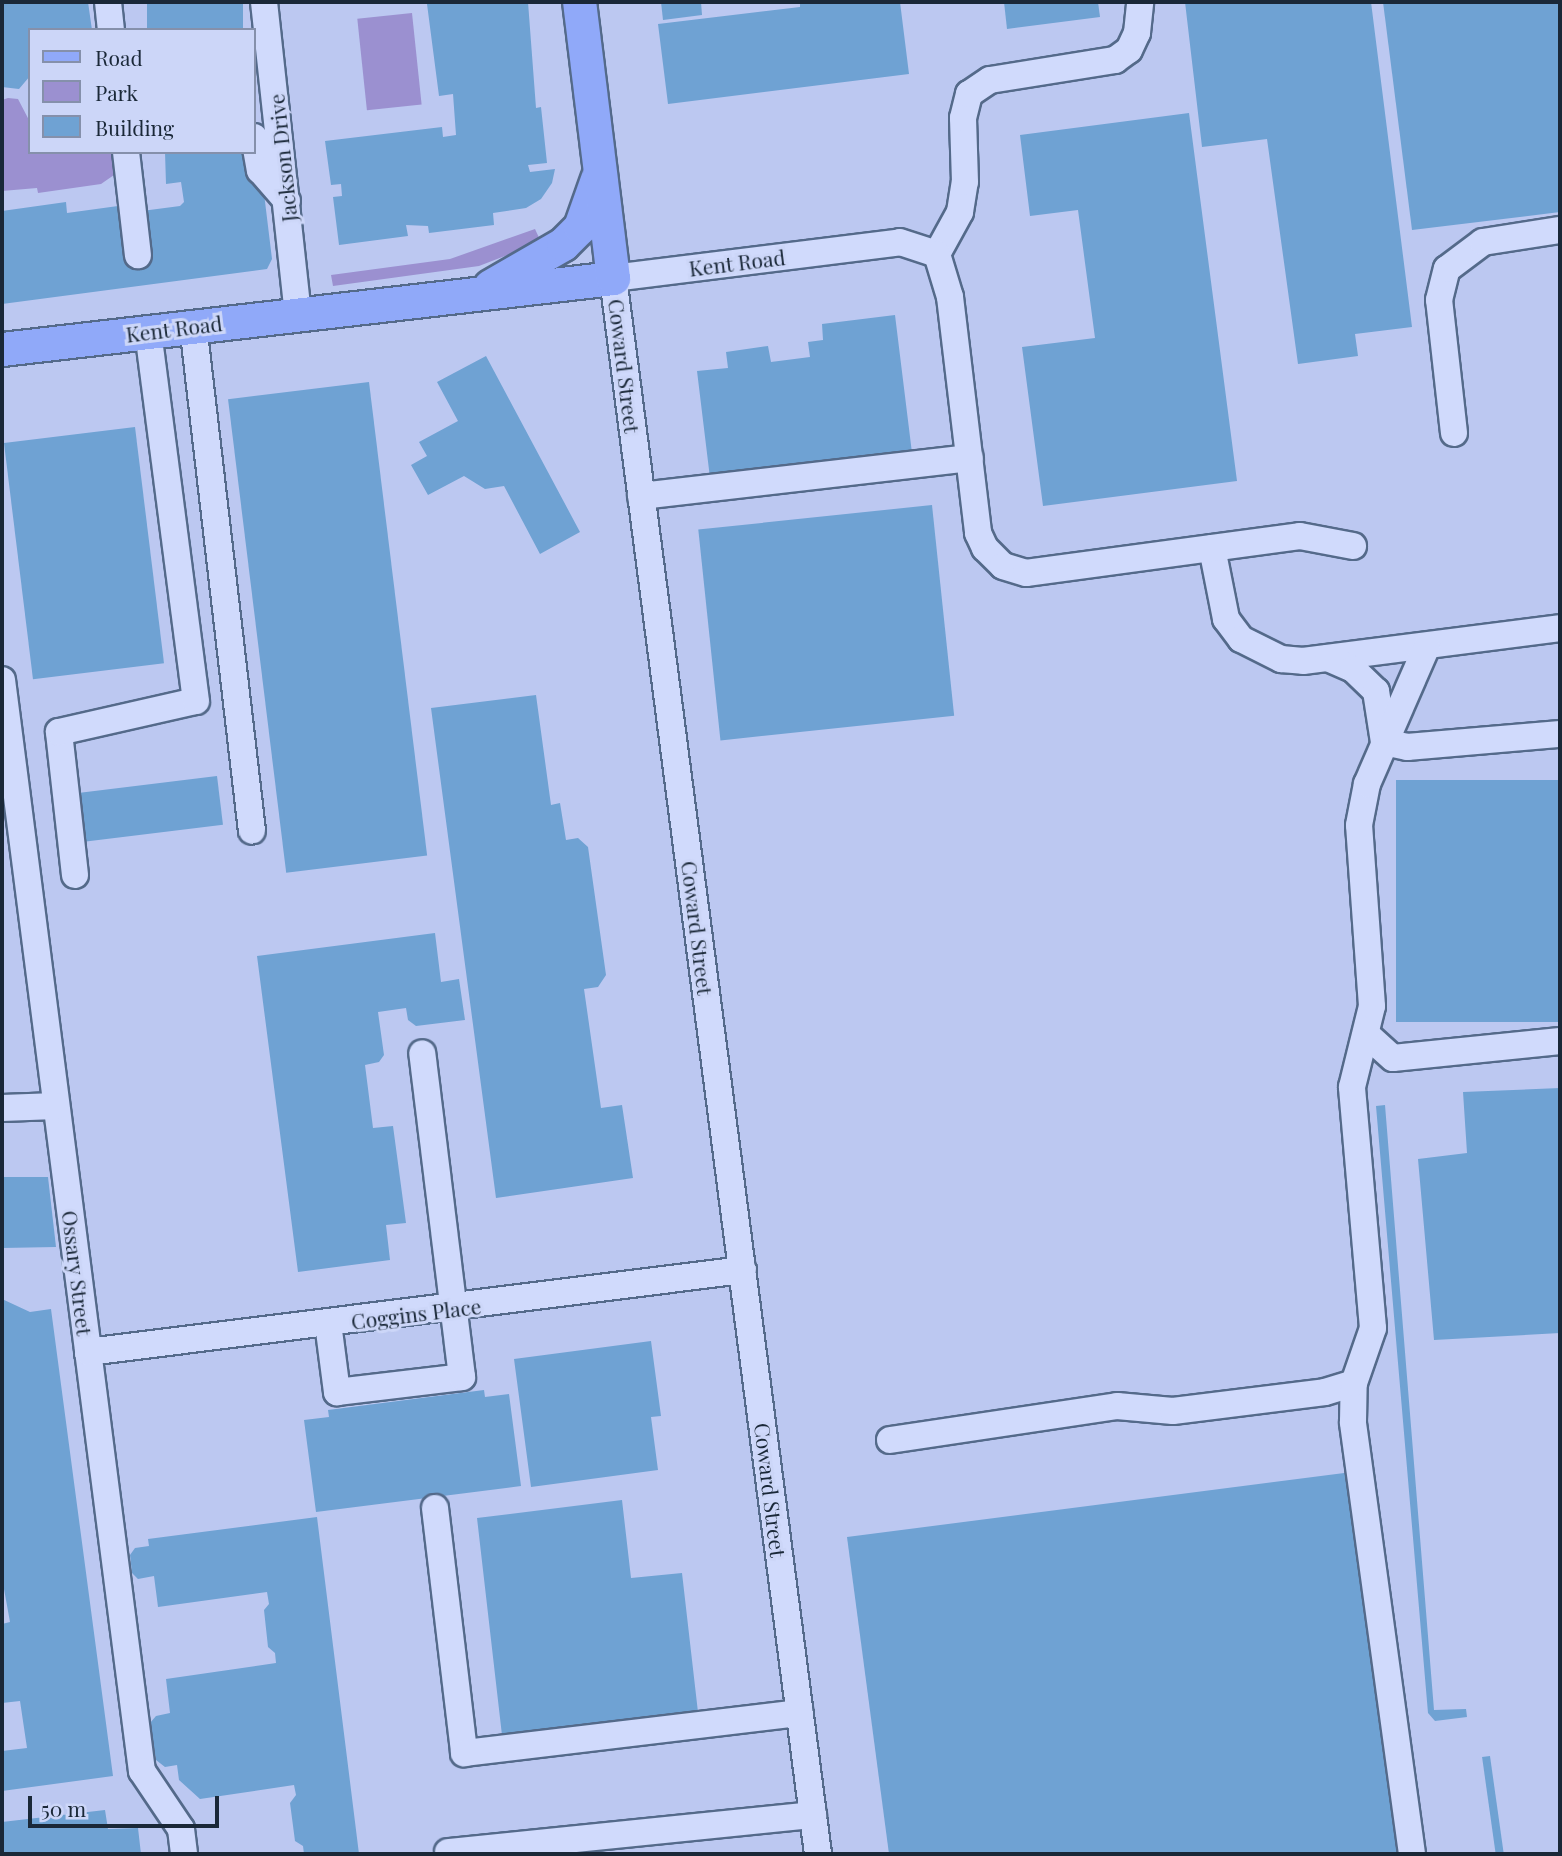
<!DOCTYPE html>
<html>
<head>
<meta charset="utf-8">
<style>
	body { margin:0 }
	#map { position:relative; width:1562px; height:1856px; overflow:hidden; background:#bcc8f1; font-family:"Playfair Display",serif }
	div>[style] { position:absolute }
	.green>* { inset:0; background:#9b90d0; transform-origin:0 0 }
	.building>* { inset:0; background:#6fa2d3; transform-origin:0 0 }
	.roads { filter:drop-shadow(2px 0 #546a8a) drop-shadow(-2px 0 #546a8a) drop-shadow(0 2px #546a8a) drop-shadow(0 -2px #546a8a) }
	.minor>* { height:26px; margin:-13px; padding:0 13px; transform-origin:13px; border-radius:13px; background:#d0dafc }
	.major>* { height:33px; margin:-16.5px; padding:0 16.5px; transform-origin:16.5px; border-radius:16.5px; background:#90a9f9 }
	span { translate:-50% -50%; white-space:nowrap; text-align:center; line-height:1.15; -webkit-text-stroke:6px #ccd6f8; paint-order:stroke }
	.street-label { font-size:21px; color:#1a2838 }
	.frame { position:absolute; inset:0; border:4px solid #1a2838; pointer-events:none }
	.legend { position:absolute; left:28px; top:28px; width:228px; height:126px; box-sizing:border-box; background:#ccd6f8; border:2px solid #8590ab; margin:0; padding:9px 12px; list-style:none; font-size:21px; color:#1a2838 }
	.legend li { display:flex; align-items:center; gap:14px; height:35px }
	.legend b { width:35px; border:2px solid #8590ab }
	.scale { position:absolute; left:28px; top:1796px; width:191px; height:32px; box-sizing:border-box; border:4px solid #1a2838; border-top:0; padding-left:9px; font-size:21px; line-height:24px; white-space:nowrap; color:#1a2838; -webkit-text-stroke:5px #ccd6f8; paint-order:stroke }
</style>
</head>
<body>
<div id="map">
	<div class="green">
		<div style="left:412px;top:13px;width:92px;height:55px;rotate:84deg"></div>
		<div style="clip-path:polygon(8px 98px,18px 99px,30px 122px,30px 152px,119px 152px,114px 175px,101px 184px,38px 193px,37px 188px,2px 191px,2px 100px)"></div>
		<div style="clip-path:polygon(535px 229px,541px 242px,479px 266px,333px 286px,331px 275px,450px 259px)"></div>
	</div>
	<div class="building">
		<div style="clip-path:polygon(2px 2px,88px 2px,92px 30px,30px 30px,30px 76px,19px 89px,2px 87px)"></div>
		<div style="left:147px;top:2px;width:96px;height:28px"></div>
		<div style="clip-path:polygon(435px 2px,528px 2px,536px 108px,541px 107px,547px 163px,528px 165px,530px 172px,555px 169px,552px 183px,541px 199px,526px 208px,493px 213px,494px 225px,429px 233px,428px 226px,406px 225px,408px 236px,339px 245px,333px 197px,342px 196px,341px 184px,331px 185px,325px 141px,442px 127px,443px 137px,456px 135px,453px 94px,439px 96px,427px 4px)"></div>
		<div style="clip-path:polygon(661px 2px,701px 2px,702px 15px,663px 20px)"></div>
		<div style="clip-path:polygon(800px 2px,900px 2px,909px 74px,668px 104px,658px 24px,800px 7px)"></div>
		<div style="clip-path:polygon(1004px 2px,1098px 2px,1100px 17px,1007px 29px)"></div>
		<div style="clip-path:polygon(1185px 2px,1371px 2px,1412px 327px,1355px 334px,1358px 356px,1298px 364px,1267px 139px,1202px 147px)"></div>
		<div style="clip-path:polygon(1383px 2px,1560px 2px,1560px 212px,1412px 230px)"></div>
		<div style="clip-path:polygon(254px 111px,272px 259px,267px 269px,2px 304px,2px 211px,66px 202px,67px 213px,118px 206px,119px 214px,180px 206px,184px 202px,181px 182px,166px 184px,165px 152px,254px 152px)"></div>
		<div style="clip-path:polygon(1189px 113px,1237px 481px,1043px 506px,1022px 347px,1095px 338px,1078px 210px,1030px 216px,1020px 135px)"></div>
		<div style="clip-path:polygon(895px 315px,912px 453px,710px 478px,697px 371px,728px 368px,726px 352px,768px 346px,771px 362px,810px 357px,808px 342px,823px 340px,822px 324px)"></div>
		<div style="clip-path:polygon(486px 356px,580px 532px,540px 554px,504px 486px,485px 489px,464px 476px,428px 495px,411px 465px,427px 456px,419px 442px,458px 421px,437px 382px)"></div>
		<div style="left:369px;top:382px;width:477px;height:142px;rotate:83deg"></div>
		<div style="left:135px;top:427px;width:238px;height:132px;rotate:83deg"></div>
		<div style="left:932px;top:505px;width:212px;height:235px;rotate:84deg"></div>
		<div style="clip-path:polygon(536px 695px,551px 805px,560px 803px,566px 840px,578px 838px,588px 847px,606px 975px,598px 987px,584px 989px,601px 1108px,622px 1105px,633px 1178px,496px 1198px,431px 708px)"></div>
		<div style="left:217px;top:776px;width:49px;height:142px;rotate:83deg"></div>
		<div style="left:1560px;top:780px;width:242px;height:164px;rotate:90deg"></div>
		<div style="clip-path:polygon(435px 933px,441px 982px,459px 979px,465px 1020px,416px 1026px,408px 1020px,406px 1008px,378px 1012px,384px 1055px,379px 1062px,365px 1065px,373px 1128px,393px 1126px,406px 1223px,386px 1225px,390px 1260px,298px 1272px,257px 956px)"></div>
		<div style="clip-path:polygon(1560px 1088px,1560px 1333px,1434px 1340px,1418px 1159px,1467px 1153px,1463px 1092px)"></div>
		<div style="clip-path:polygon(1385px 1105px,1434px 1710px,1466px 1709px,1467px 1717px,1435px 1721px,1428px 1713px,1376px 1106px)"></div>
		<div style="clip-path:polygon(2px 1177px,48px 1177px,56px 1247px,2px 1248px)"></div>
		<div style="clip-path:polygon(2px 1299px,30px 1312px,51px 1309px,113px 1776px,2px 1791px,2px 1751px,27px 1748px,20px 1701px,2px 1703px,2px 1624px,10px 1622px,2px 1578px)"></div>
		<div style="clip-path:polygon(651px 1341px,661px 1416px,651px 1417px,658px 1470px,531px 1487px,514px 1359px)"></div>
		<div style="clip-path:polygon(484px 1390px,485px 1397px,509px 1394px,521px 1486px,316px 1512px,304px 1420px,329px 1417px,328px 1410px)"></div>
		<div style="clip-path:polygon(1352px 1472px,1403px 1854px,889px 1854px,847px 1537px)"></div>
		<div style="clip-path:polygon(622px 1500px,631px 1578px,682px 1573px,699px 1721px,503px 1744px,477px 1518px)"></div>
		<div style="clip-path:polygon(317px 1517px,359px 1854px,304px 1854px,303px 1846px,295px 1841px,290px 1803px,296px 1795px,294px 1785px,200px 1799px,179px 1780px,177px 1765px,165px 1767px,156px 1760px,150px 1723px,156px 1716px,170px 1713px,166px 1679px,276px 1663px,275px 1653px,268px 1647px,264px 1610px,269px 1604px,267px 1592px,158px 1607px,154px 1576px,138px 1579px,132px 1573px,130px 1555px,135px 1548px,149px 1546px,148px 1539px)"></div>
		<div style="left:1490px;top:1756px;width:99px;height:8px;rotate:82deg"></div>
		<div style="clip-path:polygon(105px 1810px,108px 1829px,138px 1828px,141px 1854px,2px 1854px,2px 1822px)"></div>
	</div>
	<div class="roads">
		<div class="minor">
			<div style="left:108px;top:2px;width:28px;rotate:84deg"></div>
			<div style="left:264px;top:2px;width:314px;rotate:83.8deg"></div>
			<div style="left:254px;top:137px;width:34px;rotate:80deg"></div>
			<div style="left:260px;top:170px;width:41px;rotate:48.9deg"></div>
			<div style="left:126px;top:152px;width:104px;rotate:83.4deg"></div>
			<div style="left:937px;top:254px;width:48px;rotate:-61.3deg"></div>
			<div style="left:960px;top:212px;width:30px;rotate:-81deg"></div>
			<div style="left:965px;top:182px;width:64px;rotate:-91.8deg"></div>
			<div style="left:963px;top:118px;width:25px;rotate:-76deg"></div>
			<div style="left:969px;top:94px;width:25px;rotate:-34deg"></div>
			<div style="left:990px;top:80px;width:127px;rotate:-9.1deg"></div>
			<div style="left:1115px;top:60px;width:17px;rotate:-36deg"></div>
			<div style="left:1129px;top:50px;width:19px;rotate:-65deg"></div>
			<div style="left:1137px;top:33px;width:31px;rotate:-84deg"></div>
			<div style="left:193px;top:325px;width:509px;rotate:83.35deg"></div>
			<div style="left:1454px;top:433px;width:134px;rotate:-96.4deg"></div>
			<div style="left:1439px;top:300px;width:32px;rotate:-76deg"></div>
			<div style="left:1447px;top:269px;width:45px;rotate:-36.9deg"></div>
			<div style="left:1483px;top:242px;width:78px;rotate:-8.9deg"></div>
			<div style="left:641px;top:496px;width:331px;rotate:-6.6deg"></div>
			<div style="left:1212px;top:548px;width:72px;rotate:78.8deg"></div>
			<div style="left:1226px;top:619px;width:25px;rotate:53deg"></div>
			<div style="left:1241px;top:639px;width:45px;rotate:26.6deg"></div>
			<div style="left:1281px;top:659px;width:22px;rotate:5deg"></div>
			<div style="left:1303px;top:661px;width:259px;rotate:-7.3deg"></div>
			<div style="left:1328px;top:658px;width:27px;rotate:24deg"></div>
			<div style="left:1353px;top:669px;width:32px;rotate:44deg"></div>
			<div style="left:1376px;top:691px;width:52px;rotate:81.1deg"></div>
			<div style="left:1384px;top:742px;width:24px;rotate:12deg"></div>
			<div style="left:1407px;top:747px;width:154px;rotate:-4.9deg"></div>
			<div style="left:2px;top:680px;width:1100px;rotate:82.69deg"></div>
			<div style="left:142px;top:1771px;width:70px;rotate:56.1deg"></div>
			<div style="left:181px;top:1829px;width:25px;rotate:83deg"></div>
			<div style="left:75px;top:875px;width:144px;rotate:-96.4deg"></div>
			<div style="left:59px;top:732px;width:140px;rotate:-12.8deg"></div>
			<div style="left:196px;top:701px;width:373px;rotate:-97.4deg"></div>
			<div style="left:1366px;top:1034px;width:36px;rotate:42deg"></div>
			<div style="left:1393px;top:1058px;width:168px;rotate:-5.8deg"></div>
			<div style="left:2px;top:1108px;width:54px;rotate:-2.1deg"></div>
			<div style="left:328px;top:1323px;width:70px;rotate:82.6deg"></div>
			<div style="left:337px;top:1392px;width:126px;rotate:-6.8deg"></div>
			<div style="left:462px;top:1377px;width:326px;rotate:-97deg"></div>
			<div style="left:88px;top:1352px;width:660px;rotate:-7.14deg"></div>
			<div style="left:890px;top:1440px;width:230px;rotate:-8.5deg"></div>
			<div style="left:1117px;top:1406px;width:56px;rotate:5.1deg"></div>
			<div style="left:1173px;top:1411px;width:153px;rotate:-7.1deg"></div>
			<div style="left:1325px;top:1392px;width:30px;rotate:-17deg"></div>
			<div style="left:435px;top:1508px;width:247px;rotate:83.2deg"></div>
			<div style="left:464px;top:1753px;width:338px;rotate:-6.8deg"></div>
			<div style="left:448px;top:1852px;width:367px;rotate:-5.8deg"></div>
			<div style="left:818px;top:1854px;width:1589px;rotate:-97.41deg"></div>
			<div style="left:613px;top:278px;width:289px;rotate:-7.1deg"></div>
			<div style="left:900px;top:242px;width:39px;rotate:18deg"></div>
			<div style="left:937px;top:254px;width:45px;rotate:73.2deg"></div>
			<div style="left:950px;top:297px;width:238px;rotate:83.2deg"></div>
			<div style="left:978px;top:533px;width:17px;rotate:65deg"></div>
			<div style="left:985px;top:548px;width:25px;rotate:45deg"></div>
			<div style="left:1003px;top:566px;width:24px;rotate:17deg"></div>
			<div style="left:1026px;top:573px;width:276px;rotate:-7.7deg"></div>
			<div style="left:1300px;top:536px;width:54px;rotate:10.7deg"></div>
			<div style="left:1412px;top:1854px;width:436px;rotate:-97.8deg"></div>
			<div style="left:1353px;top:1422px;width:39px;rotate:-89deg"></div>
			<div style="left:1354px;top:1383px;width:58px;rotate:-70.9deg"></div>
			<div style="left:1373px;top:1328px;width:242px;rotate:-95deg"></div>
			<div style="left:1352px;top:1087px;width:83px;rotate:-76.1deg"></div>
			<div style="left:1372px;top:1006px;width:181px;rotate:-94.1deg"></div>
			<div style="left:1359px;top:825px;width:42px;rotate:-79deg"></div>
			<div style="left:1367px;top:784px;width:150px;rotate:-66.5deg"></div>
		</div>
		<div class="major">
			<div style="left:490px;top:286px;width:84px;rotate:-29.9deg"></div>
			<div style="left:563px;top:244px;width:24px;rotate:-45deg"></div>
			<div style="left:580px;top:227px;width:51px;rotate:-70.5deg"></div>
			<div style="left:2px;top:349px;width:615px;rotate:-6.63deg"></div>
			<div style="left:613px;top:278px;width:278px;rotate:-97deg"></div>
		</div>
	</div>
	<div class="street-label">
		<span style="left:282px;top:158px;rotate:-96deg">Jackson Drive</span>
		<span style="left:737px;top:262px;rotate:-7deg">Kent Road</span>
		<span style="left:174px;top:328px;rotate:-7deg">Kent Road</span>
		<span style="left:625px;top:366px;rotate:83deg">Coward Street</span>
		<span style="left:698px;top:928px;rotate:83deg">Coward Street</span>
		<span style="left:78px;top:1273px;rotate:83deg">Ossary Street</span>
		<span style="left:416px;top:1313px;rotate:-7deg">Coggins Place</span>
		<span style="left:771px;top:1490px;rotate:83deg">Coward Street</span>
	</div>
	<div class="frame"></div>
	<ul class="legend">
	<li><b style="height:9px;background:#90a9f9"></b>Road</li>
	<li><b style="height:19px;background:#9b90d0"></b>Park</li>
	<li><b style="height:19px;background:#6fa2d3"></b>Building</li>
	</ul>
	<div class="scale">50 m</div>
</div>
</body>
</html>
